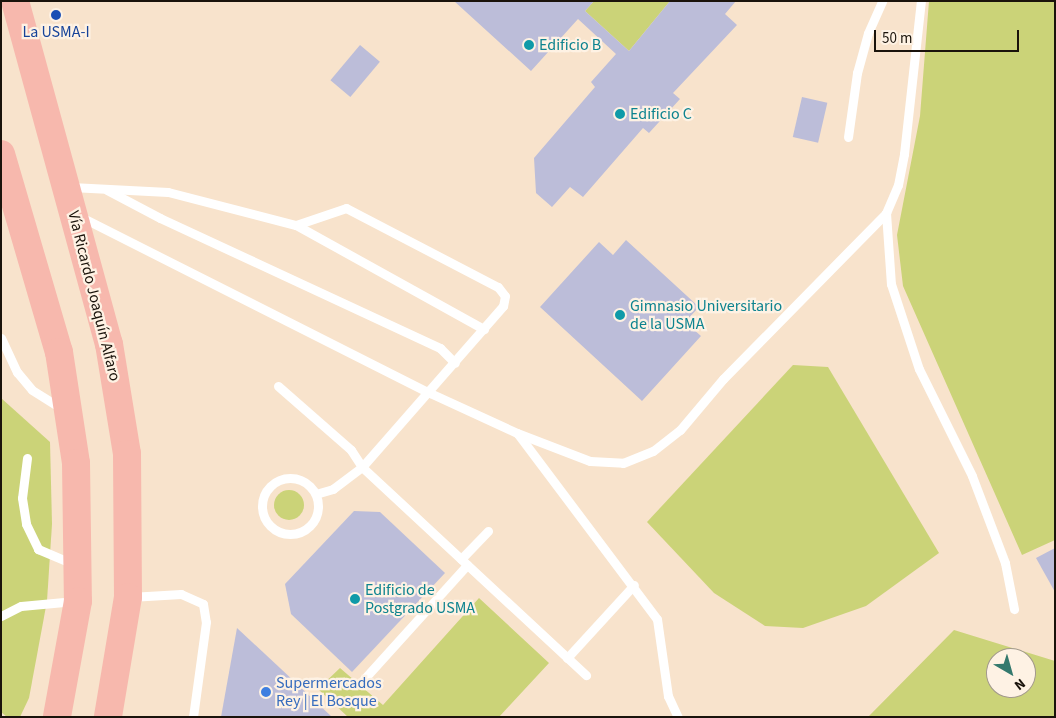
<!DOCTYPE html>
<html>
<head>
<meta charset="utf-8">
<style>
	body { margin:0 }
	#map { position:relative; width:1056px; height:718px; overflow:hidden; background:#f8e3cc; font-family:"Source Sans 3",sans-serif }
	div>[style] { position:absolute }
	.green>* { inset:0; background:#cbd378 }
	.round { border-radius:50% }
	.building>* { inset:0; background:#bcbdd9; transform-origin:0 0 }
	.lane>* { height:9px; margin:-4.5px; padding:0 4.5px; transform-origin:4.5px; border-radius:4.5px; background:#fff }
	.lane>.ring { margin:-4.5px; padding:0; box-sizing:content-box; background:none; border:9px solid #fff; border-radius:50% }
	.primary>* { height:28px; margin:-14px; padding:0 14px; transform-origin:14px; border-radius:14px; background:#f7b8ad }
	.dots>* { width:14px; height:14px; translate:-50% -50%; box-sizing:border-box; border:2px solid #fef2e4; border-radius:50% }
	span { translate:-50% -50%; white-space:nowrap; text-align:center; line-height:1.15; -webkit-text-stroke:4.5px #fef2e4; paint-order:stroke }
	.transit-label { font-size:16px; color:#164399 }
	.culture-label { font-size:16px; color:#0d838f }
	.left { translate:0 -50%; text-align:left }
	.street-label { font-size:16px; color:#1a130b }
	.shop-label { font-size:16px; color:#366cbe }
	.frame { position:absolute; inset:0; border:2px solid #1a130b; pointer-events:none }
	.north { position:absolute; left:986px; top:648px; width:50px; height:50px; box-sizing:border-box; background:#fef2e4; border:1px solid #a3998d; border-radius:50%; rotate:142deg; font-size:14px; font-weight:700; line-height:20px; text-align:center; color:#1a130b }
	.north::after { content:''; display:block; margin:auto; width:18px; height:22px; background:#34796d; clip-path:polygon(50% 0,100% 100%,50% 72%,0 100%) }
	.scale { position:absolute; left:874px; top:30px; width:145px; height:22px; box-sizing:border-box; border:2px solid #1a130b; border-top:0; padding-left:6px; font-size:15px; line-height:18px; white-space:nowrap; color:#1a130b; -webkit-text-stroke:4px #fef2e4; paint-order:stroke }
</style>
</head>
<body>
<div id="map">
	<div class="green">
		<div style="clip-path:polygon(594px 1px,670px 1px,629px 51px,585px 11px)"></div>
		<div style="clip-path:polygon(929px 1px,1055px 1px,1055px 540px,1022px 555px,903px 286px,897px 235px,920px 116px)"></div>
		<div style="clip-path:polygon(793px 365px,828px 367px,939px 553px,866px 606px,803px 628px,765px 626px,714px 593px,647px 522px)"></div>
		<div style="clip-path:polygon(1px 398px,50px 442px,52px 524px,47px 601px,29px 698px,20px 717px,7px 717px,1px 712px)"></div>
		<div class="round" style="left:274px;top:490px;width:30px;height:30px"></div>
		<div style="clip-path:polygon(479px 598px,549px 663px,499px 717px,348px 717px,318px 689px,340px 668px,383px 705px)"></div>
		<div style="clip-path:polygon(evenodd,954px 630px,1055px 661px,1055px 717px,868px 717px,954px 630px,996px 658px,1026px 658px,1026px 688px,996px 688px,996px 658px)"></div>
	</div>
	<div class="building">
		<div style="clip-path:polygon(454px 1px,594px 1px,585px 11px,629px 51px,670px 1px,736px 1px,725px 14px,737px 25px,673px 93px,680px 99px,649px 133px,643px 128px,583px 197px,570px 187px,552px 207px,536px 193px,534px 158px,595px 87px,591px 82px,616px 54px,578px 19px,531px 71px)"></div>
		<div style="left:360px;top:45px;width:26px;height:46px;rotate:40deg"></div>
		<div style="left:802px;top:97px;width:26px;height:41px;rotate:13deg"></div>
		<div style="clip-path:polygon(626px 240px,699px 307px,685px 322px,701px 336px,642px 401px,540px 307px,599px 242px,613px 255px)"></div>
		<div style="clip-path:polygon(354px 511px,380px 512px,445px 573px,352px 672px,291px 614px,285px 584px)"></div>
		<div style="clip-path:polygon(1055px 548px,1055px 592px,1036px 558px)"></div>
		<div style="clip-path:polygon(237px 628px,280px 668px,332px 717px,221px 717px)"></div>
	</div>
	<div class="lane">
		<div style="left:848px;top:137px;width:65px;rotate:-82deg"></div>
		<div style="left:857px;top:73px;width:41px;rotate:-74.6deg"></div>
		<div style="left:868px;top:33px;width:35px;rotate:-66deg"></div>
		<div style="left:71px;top:187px;width:97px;rotate:3deg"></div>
		<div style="left:168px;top:192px;width:132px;rotate:14.5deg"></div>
		<div style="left:296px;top:225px;width:215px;rotate:29deg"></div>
		<div style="left:107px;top:190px;width:60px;rotate:27.8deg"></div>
		<div style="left:160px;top:218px;width:309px;rotate:24.9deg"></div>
		<div style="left:440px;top:348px;width:21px;rotate:45deg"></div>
		<div style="left:886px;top:213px;width:71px;rotate:86deg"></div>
		<div style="left:891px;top:284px;width:89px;rotate:71.8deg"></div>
		<div style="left:919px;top:369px;width:119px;rotate:63.6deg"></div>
		<div style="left:972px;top:476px;width:93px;rotate:69.2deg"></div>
		<div style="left:1005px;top:563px;width:47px;rotate:78.9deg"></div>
		<div style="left:81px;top:217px;width:391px;rotate:26.8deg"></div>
		<div style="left:430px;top:393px;width:96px;rotate:24.7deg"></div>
		<div style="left:517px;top:433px;width:78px;rotate:21deg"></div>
		<div style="left:590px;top:461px;width:33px;rotate:3deg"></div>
		<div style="left:623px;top:463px;width:32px;rotate:-22deg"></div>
		<div style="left:653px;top:451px;width:34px;rotate:-38deg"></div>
		<div style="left:680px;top:430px;width:67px;rotate:-49.9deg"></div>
		<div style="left:723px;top:379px;width:233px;rotate:-45.5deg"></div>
		<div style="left:886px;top:213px;width:30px;rotate:-67deg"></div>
		<div style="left:898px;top:185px;width:32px;rotate:-79deg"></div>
		<div style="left:904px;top:154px;width:154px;rotate:-83.7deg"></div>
		<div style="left:296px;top:225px;width:53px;rotate:-18.8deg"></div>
		<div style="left:346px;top:208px;width:171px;rotate:27.5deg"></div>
		<div style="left:498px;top:287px;width:11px;rotate:52deg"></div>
		<div style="left:505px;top:296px;width:10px;rotate:101deg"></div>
		<div style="left:503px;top:306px;width:214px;rotate:131.2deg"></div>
		<div style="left:362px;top:467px;width:36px;rotate:143deg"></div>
		<div style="left:333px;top:489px;width:18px;rotate:164deg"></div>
		<div style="left:1px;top:338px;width:38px;rotate:65deg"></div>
		<div style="left:17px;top:372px;width:23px;rotate:50deg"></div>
		<div style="left:32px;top:390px;width:36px;rotate:32deg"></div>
		<div style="left:278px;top:386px;width:97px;rotate:41.2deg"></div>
		<div style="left:351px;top:450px;width:20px;rotate:57deg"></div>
		<div style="left:362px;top:467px;width:306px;rotate:42.9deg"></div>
		<div style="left:518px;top:434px;width:231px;rotate:53.1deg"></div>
		<div style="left:657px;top:619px;width:78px;rotate:81.9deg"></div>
		<div style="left:668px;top:696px;width:23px;rotate:65deg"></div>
		<div style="left:27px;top:458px;width:40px;rotate:97.1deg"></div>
		<div style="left:22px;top:498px;width:26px;rotate:81deg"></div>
		<div style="left:26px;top:524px;width:28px;rotate:64deg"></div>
		<div style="left:38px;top:549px;width:38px;rotate:23deg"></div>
		<div class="ring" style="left:262px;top:478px;width:47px;height:47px"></div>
		<div style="left:461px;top:559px;width:39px;rotate:-46deg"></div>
		<div style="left:130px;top:597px;width:51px;rotate:-3.4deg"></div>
		<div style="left:181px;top:594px;width:24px;rotate:24deg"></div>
		<div style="left:203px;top:604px;width:18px;rotate:81deg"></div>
		<div style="left:206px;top:622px;width:96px;rotate:97.8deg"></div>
		<div style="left:1px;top:616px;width:22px;rotate:-27deg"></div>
		<div style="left:21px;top:606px;width:54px;rotate:-5.3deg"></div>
		<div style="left:567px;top:658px;width:99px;rotate:-47.5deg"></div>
		<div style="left:364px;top:679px;width:154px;rotate:-47.9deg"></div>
	</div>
	<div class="primary">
		<div style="left:15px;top:1px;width:356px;rotate:74.7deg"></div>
		<div style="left:109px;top:344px;width:111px;rotate:80.7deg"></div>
		<div style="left:127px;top:454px;width:143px;rotate:89.6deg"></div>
		<div style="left:128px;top:597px;width:122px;rotate:99.5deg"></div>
		<div style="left:1px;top:154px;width:206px;rotate:73.7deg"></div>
		<div style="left:59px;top:352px;width:112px;rotate:81.3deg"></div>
		<div style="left:76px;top:463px;width:138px;rotate:89.2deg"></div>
		<div style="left:78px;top:601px;width:118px;rotate:100.3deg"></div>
	</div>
	<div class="dots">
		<div style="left:56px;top:15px;background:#1a4fb4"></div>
		<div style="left:529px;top:45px;background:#0f9aa8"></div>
		<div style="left:620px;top:114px;background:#0f9aa8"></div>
		<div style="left:620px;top:315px;background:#0f9aa8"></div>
		<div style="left:355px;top:599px;background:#0f9aa8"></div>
		<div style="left:266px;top:692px;background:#3f7fe0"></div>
	</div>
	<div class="transit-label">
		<span style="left:56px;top:32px">La USMA-I</span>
	</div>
	<div class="culture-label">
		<span class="left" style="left:539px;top:45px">Edificio B</span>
		<span class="left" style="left:630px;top:114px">Edificio C</span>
		<span class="left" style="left:630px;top:315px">Gimnasio Universitario<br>de la USMA</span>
		<span class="left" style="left:365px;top:599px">Edificio de<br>Postgrado USMA</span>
	</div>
	<div class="street-label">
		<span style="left:94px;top:296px;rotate:76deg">Vía Ricardo Joaquín Alfaro</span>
	</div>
	<div class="shop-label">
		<span class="left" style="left:276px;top:692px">Supermercados<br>Rey | El Bosque</span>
	</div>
	<div class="frame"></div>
	<div class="north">N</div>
	<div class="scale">50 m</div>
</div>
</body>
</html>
